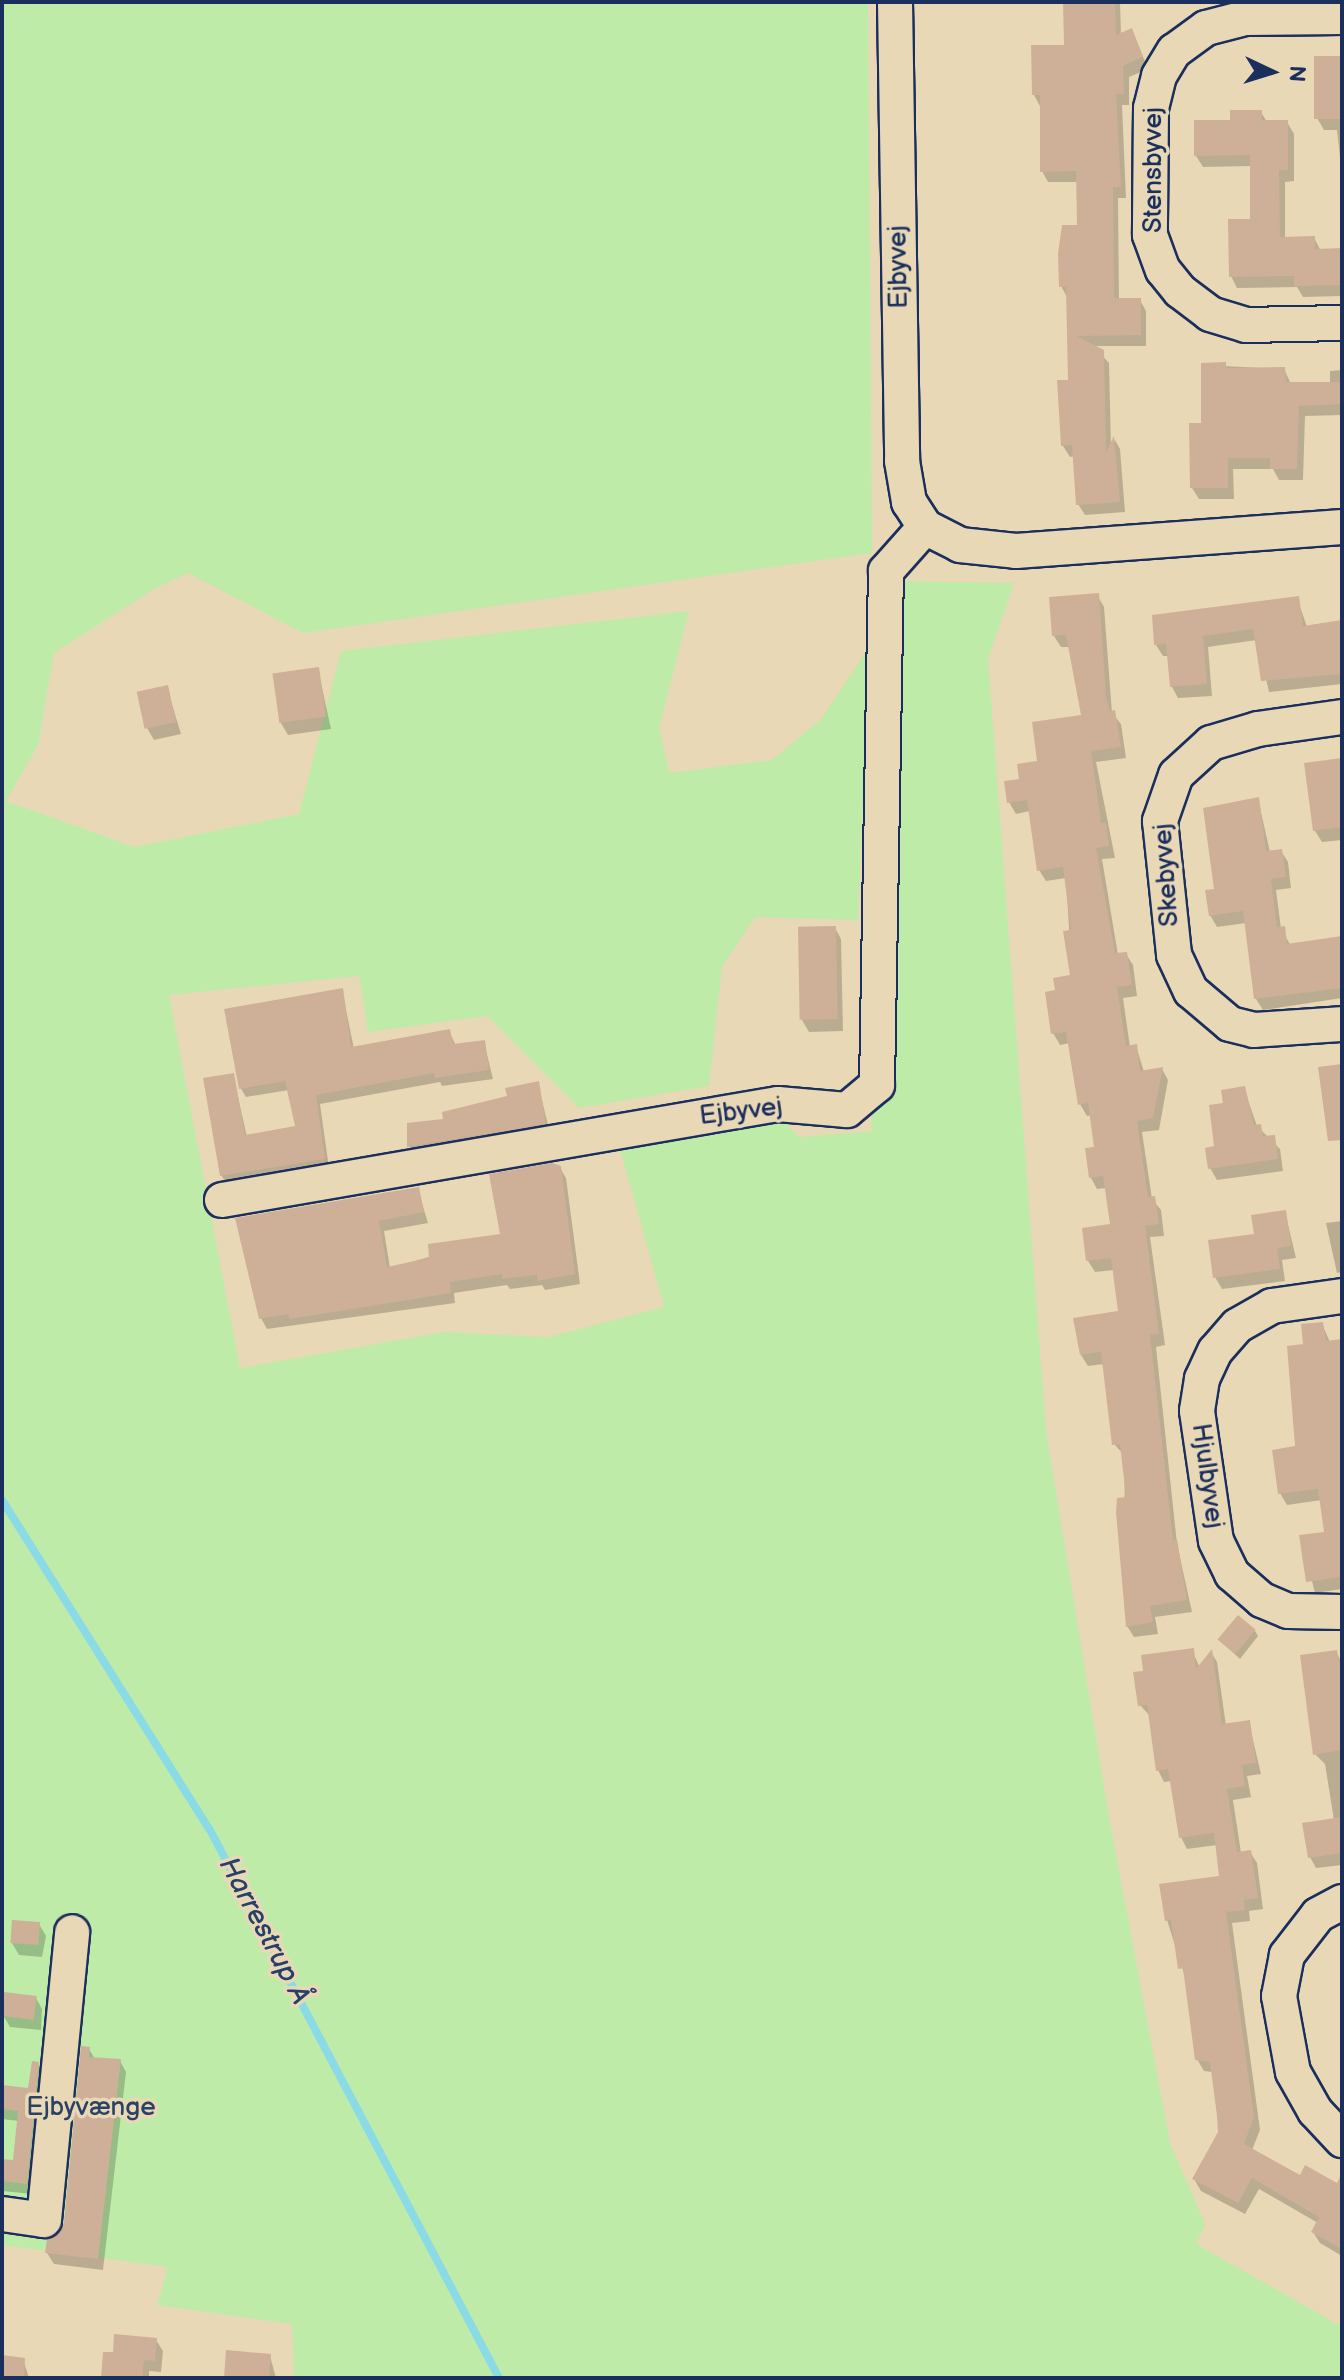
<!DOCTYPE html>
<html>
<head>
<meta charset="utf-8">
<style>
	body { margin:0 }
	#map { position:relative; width:1344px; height:2380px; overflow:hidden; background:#e9d8b5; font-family:"Balsamiq Sans",sans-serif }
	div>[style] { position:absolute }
	.green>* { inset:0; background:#bfeba8 }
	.shadow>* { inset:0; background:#0003 }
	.stream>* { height:8px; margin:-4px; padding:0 4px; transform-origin:4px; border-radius:4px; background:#8bdbe7 }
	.building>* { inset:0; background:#cdb097; transform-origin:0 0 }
	.roads { filter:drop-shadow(2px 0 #1b2f5e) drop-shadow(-2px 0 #1b2f5e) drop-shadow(0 2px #1b2f5e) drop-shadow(0 -2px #1b2f5e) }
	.minor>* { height:34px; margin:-17px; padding:0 17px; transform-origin:17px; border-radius:17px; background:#e9d8b5 }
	span { translate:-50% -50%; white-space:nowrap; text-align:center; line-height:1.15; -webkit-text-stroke:7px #e9d8b5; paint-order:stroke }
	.street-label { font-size:26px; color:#1b2f5e }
	.park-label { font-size:26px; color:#2b4265 }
	.water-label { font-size:28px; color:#26406c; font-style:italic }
	.frame { position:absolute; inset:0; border:4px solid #1b2f5e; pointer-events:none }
	.north { position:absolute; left:1232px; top:32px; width:80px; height:80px; -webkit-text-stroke:6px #e9d8b5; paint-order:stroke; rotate:94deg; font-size:22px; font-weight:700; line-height:32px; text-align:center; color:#1b2f5e }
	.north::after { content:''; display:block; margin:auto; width:28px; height:36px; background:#1b2f5e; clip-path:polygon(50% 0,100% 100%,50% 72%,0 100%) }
</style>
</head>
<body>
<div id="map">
	<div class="green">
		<div style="clip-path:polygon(2px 2px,868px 2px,872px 553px,303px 633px,188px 573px,154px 589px,54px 653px,38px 745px,6px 801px,134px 847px,299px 814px,341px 651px,689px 611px,659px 728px,669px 773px,772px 760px,821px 719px,869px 647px,858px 920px,755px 917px,722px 967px,709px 1086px,579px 1108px,487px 1016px,368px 1032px,359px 976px,169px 995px,240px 1368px,444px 1332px,549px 1337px,664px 1307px,616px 1135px,772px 1109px,799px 1137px,871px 1131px,898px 581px,1014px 583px,988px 659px,1046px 1431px,1109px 1817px,1170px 2143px,1205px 2224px,1196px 2244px,1342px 2327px,1342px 2378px,294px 2378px,292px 2324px,157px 2305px,168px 2267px,2px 2245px)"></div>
	</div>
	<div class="shadow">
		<div style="clip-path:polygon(1065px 2px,1120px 2px,1121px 35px,1137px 42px,1148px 69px,1129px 77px,1129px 105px,1122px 105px,1126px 198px,1118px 198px,1119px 300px,1140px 300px,1146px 311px,1146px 346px,1093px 346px,1109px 363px,1111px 447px,1115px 440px,1120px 449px,1125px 512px,1085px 515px,1078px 504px,1075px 456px,1070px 457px,1063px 446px,1070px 382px,1067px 297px,1061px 286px,1079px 226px,1078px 182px,1048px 182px,1042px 171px,1040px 106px,1034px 95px,1066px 47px)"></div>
		<div style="clip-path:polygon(1342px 58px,1342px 176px,1337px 130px,1324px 130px,1317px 118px)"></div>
		<div style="clip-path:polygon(1261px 112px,1267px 122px,1287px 122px,1294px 134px,1294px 181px,1285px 182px,1285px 239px,1314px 238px,1321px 251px,1342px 250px,1342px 296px,1303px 297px,1297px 287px,1237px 288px,1231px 276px,1252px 221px,1252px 166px,1203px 167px,1196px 156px,1232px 122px)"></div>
		<div style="clip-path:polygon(1203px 365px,1284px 369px,1291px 384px,1330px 384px,1330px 371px,1342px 370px,1342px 415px,1305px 416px,1303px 480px,1279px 480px,1273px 469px,1233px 469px,1234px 499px,1199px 499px,1192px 488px,1203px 425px)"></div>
		<div style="clip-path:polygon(1097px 595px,1104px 607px,1112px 713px,1121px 724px,1126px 758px,1096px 762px,1115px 858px,1102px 859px,1118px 955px,1126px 954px,1133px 965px,1137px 996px,1123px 998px,1130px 1047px,1136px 1046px,1144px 1072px,1162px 1069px,1168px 1080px,1159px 1130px,1142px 1132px,1152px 1199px,1161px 1210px,1164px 1236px,1150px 1237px,1165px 1345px,1156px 1347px,1177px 1544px,1192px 1612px,1155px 1617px,1158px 1634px,1134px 1637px,1127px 1626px,1124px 1455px,1114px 1444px,1104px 1364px,1088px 1366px,1081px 1355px,1120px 1313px,1114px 1270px,1095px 1272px,1088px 1261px,1084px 1229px,1112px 1226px,1107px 1188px,1097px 1189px,1091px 1178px,1096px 1149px,1092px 1115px,1087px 1116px,1080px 1104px,1070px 1043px,1060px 1045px,1053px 1033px,1057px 992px,1072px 977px,1066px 878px,1046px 881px,1039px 870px,1030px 811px,1016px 814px,1009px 802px,1021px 781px,1083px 717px,1070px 647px,1061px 647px,1054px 636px)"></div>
		<div style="clip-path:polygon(1297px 598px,1307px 627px,1342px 622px,1342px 684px,1269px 692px,1257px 640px,1208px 647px,1212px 696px,1178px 698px,1172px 687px,1169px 656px,1163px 656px,1156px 645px)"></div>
		<div style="clip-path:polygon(318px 669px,331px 729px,288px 735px,281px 723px)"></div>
		<div style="clip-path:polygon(167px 688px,181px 734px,154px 740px,147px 728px)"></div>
		<div style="clip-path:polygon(1342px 760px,1342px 840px,1322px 842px,1315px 831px,1306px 765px)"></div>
		<div style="clip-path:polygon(1258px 799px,1270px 852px,1281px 851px,1288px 862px,1291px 888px,1276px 890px,1281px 929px,1291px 946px,1342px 938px,1342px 998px,1263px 1010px,1256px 999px,1246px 923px,1217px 927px,1210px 915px)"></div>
		<div style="clip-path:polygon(835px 928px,841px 939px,843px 1031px,809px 1032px,802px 1020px)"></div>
		<div style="clip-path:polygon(342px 990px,354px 1049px,449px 1031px,456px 1046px,484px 1042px,493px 1079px,442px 1086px,440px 1082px,320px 1104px,329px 1168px,227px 1185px,222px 1176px,233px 1075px,247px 1137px,297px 1128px,289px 1090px,246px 1097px,240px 1087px)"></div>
		<div style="clip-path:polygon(538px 1084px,549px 1129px,414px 1154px,409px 1146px,445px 1121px)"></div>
		<div style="clip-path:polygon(1244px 1089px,1257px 1126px,1280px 1149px,1283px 1171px,1217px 1180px,1210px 1168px,1225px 1105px)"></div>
		<div style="clip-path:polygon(560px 1168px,566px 1178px,580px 1284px,545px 1290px,542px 1285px,510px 1289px,507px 1285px,454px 1293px,455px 1303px,267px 1329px,261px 1318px,237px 1220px,418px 1190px,428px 1223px,384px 1231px,390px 1268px,503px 1236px)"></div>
		<div style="clip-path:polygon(1285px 1212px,1296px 1258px,1282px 1260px,1285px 1281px,1222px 1289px,1215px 1277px)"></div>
		<div style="clip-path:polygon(1342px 1221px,1342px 1272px,1337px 1273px,1326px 1223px)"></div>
		<div style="clip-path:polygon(1322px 1324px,1330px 1342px,1342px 1341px,1342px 1589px,1315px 1593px,1301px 1537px,1327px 1533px,1322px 1500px,1287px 1505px,1280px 1493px,1298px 1448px,1305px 1346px)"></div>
		<div style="clip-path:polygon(1255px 1631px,1258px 1636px,1240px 1659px,1221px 1641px)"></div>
		<div style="clip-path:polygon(1192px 1650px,1200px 1668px,1211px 1652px,1217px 1662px,1226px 1726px,1249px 1723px,1261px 1774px,1247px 1776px,1251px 1797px,1233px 1800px,1241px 1853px,1250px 1852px,1257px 1863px,1263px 1909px,1249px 1911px,1250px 1921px,1232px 1923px,1260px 2130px,1252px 2150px,1301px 2178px,1342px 2188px,1342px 2256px,1320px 2243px,1313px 2232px,1318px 2223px,1259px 2189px,1245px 2214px,1201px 2191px,1194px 2179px,1220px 2133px,1213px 2072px,1204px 2071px,1197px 2059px,1186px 1980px,1167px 1920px,1221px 1878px,1217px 1845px,1187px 1849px,1181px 1837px,1172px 1781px,1164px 1782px,1158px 1770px,1150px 1716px,1140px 1705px,1146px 1673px)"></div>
		<div style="clip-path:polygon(1336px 1652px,1342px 1663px,1342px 1865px,1316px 1868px,1310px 1857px,1334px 1820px,1325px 1764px,1315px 1754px)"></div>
		<div style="clip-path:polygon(39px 1924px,46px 1936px,42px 1957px,19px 1955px,12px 1943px)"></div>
		<div style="clip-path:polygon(36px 1998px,42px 2009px,41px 2030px,10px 2027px,3px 2015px)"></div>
		<div style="clip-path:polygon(89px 2049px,95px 2059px,120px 2061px,126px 2072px,103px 2270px,54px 2264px,47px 2253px,66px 2222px)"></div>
		<div style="clip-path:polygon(38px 2063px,45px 2075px,33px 2194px,2px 2191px,2px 2161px,15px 2162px,19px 2121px,2px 2119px,2px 2087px,30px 2091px)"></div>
		<div style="clip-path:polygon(156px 2340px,163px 2351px,161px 2372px,149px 2371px,149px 2378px,103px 2378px,115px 2355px)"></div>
		<div style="clip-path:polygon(270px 2356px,276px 2378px,226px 2378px)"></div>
		<div style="clip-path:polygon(2px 2357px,23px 2359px,29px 2378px,2px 2378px)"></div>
	</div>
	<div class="stream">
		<div style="left:2px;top:1500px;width:390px;rotate:57.8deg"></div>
		<div style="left:210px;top:1830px;width:620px;rotate:62.19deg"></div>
	</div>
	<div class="building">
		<div style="clip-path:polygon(1063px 2px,1115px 2px,1116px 35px,1132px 28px,1143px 57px,1123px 66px,1124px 94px,1116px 94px,1121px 187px,1113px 187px,1114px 298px,1141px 298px,1141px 335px,1077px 336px,1104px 350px,1106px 452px,1114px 436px,1120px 502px,1076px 505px,1072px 445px,1061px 446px,1057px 380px,1068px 380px,1066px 287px,1059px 287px,1058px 254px,1062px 225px,1077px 225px,1076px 171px,1040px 172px,1040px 95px,1032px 95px,1031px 45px,1064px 45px)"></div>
		<div style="left:1314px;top:56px;width:28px;height:63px"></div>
		<div style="clip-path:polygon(1230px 110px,1262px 110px,1262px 120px,1288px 120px,1288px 170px,1279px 170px,1280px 237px,1315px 236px,1315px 249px,1342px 248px,1342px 285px,1294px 286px,1294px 276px,1229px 277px,1228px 219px,1250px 219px,1250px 155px,1194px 156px,1194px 120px,1230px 120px)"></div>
		<div style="clip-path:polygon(1226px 362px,1226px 368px,1285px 367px,1286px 382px,1342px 382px,1342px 404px,1299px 406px,1297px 469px,1270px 469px,1270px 458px,1228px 458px,1228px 488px,1190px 488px,1189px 423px,1201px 423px,1201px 363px)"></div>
		<div style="clip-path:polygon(1099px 593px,1106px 698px,1110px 711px,1115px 710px,1121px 747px,1091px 751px,1101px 823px,1106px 823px,1109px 846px,1096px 848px,1115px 953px,1127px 952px,1132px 985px,1117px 987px,1126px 1046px,1137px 1044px,1140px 1071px,1163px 1067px,1153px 1118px,1137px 1121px,1148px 1197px,1155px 1196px,1159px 1224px,1145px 1226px,1159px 1334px,1150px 1335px,1173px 1540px,1177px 1539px,1187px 1600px,1150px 1606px,1153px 1622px,1126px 1627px,1116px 1512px,1117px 1498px,1126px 1497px,1120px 1444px,1112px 1445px,1101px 1352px,1080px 1355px,1073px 1318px,1118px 1311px,1111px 1258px,1086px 1261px,1082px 1228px,1110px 1224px,1103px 1176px,1089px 1178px,1085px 1148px,1094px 1147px,1088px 1103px,1078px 1105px,1066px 1032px,1051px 1034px,1045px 992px,1055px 990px,1053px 978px,1070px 975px,1063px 931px,1071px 930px,1063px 867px,1037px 871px,1027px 800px,1007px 803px,1004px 781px,1019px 779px,1017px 764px,1037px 761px,1032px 722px,1081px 715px,1066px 635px,1052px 636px,1049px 597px)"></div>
		<div style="clip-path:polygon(1299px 596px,1303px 626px,1342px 620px,1342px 674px,1261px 681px,1253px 629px,1203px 636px,1207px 684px,1170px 687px,1166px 644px,1154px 645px,1152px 615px)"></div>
		<div style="left:319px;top:667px;width:50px;height:47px;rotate:82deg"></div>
		<div style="left:168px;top:685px;width:38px;height:32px;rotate:78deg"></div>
		<div style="clip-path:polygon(1342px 758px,1342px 827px,1313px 831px,1304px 763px)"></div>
		<div style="clip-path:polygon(1259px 797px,1266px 851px,1282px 849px,1286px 877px,1271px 879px,1277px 927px,1285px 926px,1287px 944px,1342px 936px,1342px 988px,1254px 999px,1243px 911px,1209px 916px,1205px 890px,1214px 889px,1203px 808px)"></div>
		<div style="left:836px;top:926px;width:93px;height:38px;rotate:89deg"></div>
		<div style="clip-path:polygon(343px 988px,351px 1047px,450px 1029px,453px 1044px,485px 1040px,489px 1070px,435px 1078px,434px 1073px,316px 1095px,325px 1159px,220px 1176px,203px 1078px,234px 1073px,245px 1135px,295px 1126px,285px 1081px,239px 1089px,224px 1009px)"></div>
		<div style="clip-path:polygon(1342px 1064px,1342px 1140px,1328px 1141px,1318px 1067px)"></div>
		<div style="clip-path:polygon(539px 1081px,546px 1124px,407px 1147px,407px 1123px,443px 1119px,442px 1112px,507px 1096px,505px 1088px)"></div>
		<div style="clip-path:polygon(1245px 1086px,1254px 1125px,1261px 1124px,1263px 1136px,1275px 1135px,1278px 1159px,1208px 1169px,1205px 1148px,1214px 1146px,1209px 1105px,1223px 1103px,1221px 1090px)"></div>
		<div style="clip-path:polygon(552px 1163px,561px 1166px,575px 1274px,537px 1281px,537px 1275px,502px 1279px,502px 1274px,450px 1282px,451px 1293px,290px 1319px,288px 1314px,259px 1319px,235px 1218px,419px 1187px,424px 1212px,379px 1221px,387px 1267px,429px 1258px,428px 1244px,500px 1234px,489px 1174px)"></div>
		<div style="clip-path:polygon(1286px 1210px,1291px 1246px,1277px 1248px,1280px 1269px,1213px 1278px,1208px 1240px,1254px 1234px,1251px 1215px)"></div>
		<div style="clip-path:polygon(1323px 1322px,1326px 1341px,1342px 1339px,1342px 1577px,1306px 1582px,1299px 1535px,1324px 1532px,1318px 1489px,1278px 1494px,1272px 1450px,1295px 1446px,1287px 1346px,1303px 1344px,1301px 1324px)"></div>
		<div style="left:1238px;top:1615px;width:23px;height:32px;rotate:40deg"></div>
		<div style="clip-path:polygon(1194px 1648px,1196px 1669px,1212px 1649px,1222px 1724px,1250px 1720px,1256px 1763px,1242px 1765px,1245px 1786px,1227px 1789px,1237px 1852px,1251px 1850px,1258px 1898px,1244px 1900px,1245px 1910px,1226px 1912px,1254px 2117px,1244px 2144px,1300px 2175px,1305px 2165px,1337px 2183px,1342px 2173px,1342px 2249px,1311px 2232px,1319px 2217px,1252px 2178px,1238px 2203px,1192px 2179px,1218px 2132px,1217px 2116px,1210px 2062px,1195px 2060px,1183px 1968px,1178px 1969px,1171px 1920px,1165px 1921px,1159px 1884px,1219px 1876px,1214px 1833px,1179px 1838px,1168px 1769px,1156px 1771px,1147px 1705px,1138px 1706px,1133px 1672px,1143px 1671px,1141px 1655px)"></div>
		<div style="clip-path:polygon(1337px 1650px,1342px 1675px,1341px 1750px,1313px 1755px,1300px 1655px)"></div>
		<div style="clip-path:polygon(1342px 1817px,1342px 1853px,1308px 1858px,1302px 1823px)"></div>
		<div style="left:12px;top:1920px;width:28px;height:23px;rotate:4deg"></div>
		<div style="left:4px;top:1992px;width:33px;height:24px;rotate:7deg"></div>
		<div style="clip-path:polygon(81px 2046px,90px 2047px,89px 2057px,121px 2059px,98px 2259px,45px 2253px,47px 2239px,60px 2232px,64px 2222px)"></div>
		<div style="clip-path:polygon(32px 2061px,39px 2062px,27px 2184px,2px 2181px,2px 2159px,13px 2160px,18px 2111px,2px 2109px,2px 2085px,28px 2088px)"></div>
		<div style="clip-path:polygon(114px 2334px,157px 2338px,155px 2361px,144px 2360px,142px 2378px,101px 2378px,103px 2352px,113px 2352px)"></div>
		<div style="clip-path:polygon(226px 2350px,271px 2354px,269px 2378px,224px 2378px)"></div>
		<div style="clip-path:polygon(2px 2355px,25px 2358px,24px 2378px,2px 2378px)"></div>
	</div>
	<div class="roads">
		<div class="minor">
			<div style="left:895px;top:2px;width:459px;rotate:89.1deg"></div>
			<div style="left:902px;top:461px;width:42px;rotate:80.3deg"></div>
			<div style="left:909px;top:502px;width:30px;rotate:57deg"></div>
			<div style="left:925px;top:527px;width:39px;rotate:27deg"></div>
			<div style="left:960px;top:545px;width:56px;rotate:6.1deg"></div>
			<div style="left:1016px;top:551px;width:327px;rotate:-4.2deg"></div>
			<div style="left:1342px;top:17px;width:97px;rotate:179.4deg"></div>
			<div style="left:1245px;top:18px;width:40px;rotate:165.6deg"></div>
			<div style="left:1206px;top:28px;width:39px;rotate:144deg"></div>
			<div style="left:1174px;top:51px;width:29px;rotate:121deg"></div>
			<div style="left:1159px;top:76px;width:33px;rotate:104deg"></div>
			<div style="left:1151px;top:108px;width:127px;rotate:90.5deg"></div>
			<div style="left:1150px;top:235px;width:37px;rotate:70deg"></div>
			<div style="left:1163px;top:270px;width:27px;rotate:51deg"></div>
			<div style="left:1180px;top:291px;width:38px;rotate:37deg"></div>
			<div style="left:1210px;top:314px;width:38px;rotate:17deg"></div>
			<div style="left:1246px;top:325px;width:96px;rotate:-1.2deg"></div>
			<div style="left:1342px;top:717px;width:85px;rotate:171.9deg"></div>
			<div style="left:1258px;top:729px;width:49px;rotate:163.4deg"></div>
			<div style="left:1211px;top:743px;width:47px;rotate:137.6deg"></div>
			<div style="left:1176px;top:775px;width:49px;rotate:109.2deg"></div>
			<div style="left:1160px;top:821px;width:135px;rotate:84deg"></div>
			<div style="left:1174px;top:955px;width:40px;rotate:65deg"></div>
			<div style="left:1191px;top:991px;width:51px;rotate:40.2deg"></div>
			<div style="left:1230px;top:1024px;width:25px;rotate:14deg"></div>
			<div style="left:1254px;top:1030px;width:88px;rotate:-3.9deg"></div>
			<div style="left:222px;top:1200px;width:564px;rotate:-9.8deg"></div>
			<div style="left:778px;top:1104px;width:69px;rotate:5deg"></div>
			<div style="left:847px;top:1110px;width:39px;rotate:-40deg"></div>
			<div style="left:877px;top:1085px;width:514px;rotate:-89deg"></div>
			<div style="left:886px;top:571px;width:59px;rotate:-48.4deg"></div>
			<div style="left:1342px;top:1296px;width:71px;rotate:171.9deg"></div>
			<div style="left:1272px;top:1306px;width:40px;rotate:150.3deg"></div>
			<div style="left:1237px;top:1326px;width:33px;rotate:131deg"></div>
			<div style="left:1215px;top:1351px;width:31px;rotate:115deg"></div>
			<div style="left:1202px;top:1379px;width:32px;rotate:99deg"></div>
			<div style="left:1197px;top:1411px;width:131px;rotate:81.7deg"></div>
			<div style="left:1216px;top:1541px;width:37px;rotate:64deg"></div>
			<div style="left:1232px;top:1574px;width:40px;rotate:41deg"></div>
			<div style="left:1262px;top:1600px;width:28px;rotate:23deg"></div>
			<div style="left:1288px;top:1611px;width:54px;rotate:1.1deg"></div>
			<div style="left:1342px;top:1902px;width:27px;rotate:152deg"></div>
			<div style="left:1318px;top:1915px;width:51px;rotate:127.8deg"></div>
			<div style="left:1287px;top:1955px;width:42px;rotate:101deg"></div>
			<div style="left:1279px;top:1996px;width:77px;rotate:79.6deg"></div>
			<div style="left:1293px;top:2072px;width:45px;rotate:60.6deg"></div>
			<div style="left:1315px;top:2111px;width:40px;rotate:47deg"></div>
			<div style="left:2px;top:2214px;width:42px;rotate:8.1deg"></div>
			<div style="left:44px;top:2220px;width:289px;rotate:-84.4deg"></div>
		</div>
	</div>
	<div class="street-label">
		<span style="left:1154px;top:170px;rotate:-90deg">Stensbyvej</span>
		<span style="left:899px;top:267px;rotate:-91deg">Ejbyvej</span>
		<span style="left:1167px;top:875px;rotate:-94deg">Skebyvej</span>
		<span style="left:741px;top:1112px;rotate:-7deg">Ejbyvej</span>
		<span style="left:1207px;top:1476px;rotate:82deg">Hjulbyvej</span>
	</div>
	<div class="park-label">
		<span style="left:91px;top:2108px">Ejbyvænge</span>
	</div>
	<div class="water-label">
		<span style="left:264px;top:1931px;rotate:62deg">Harrestrup Å</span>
	</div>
	<div class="frame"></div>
	<div class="north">N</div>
</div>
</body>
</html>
